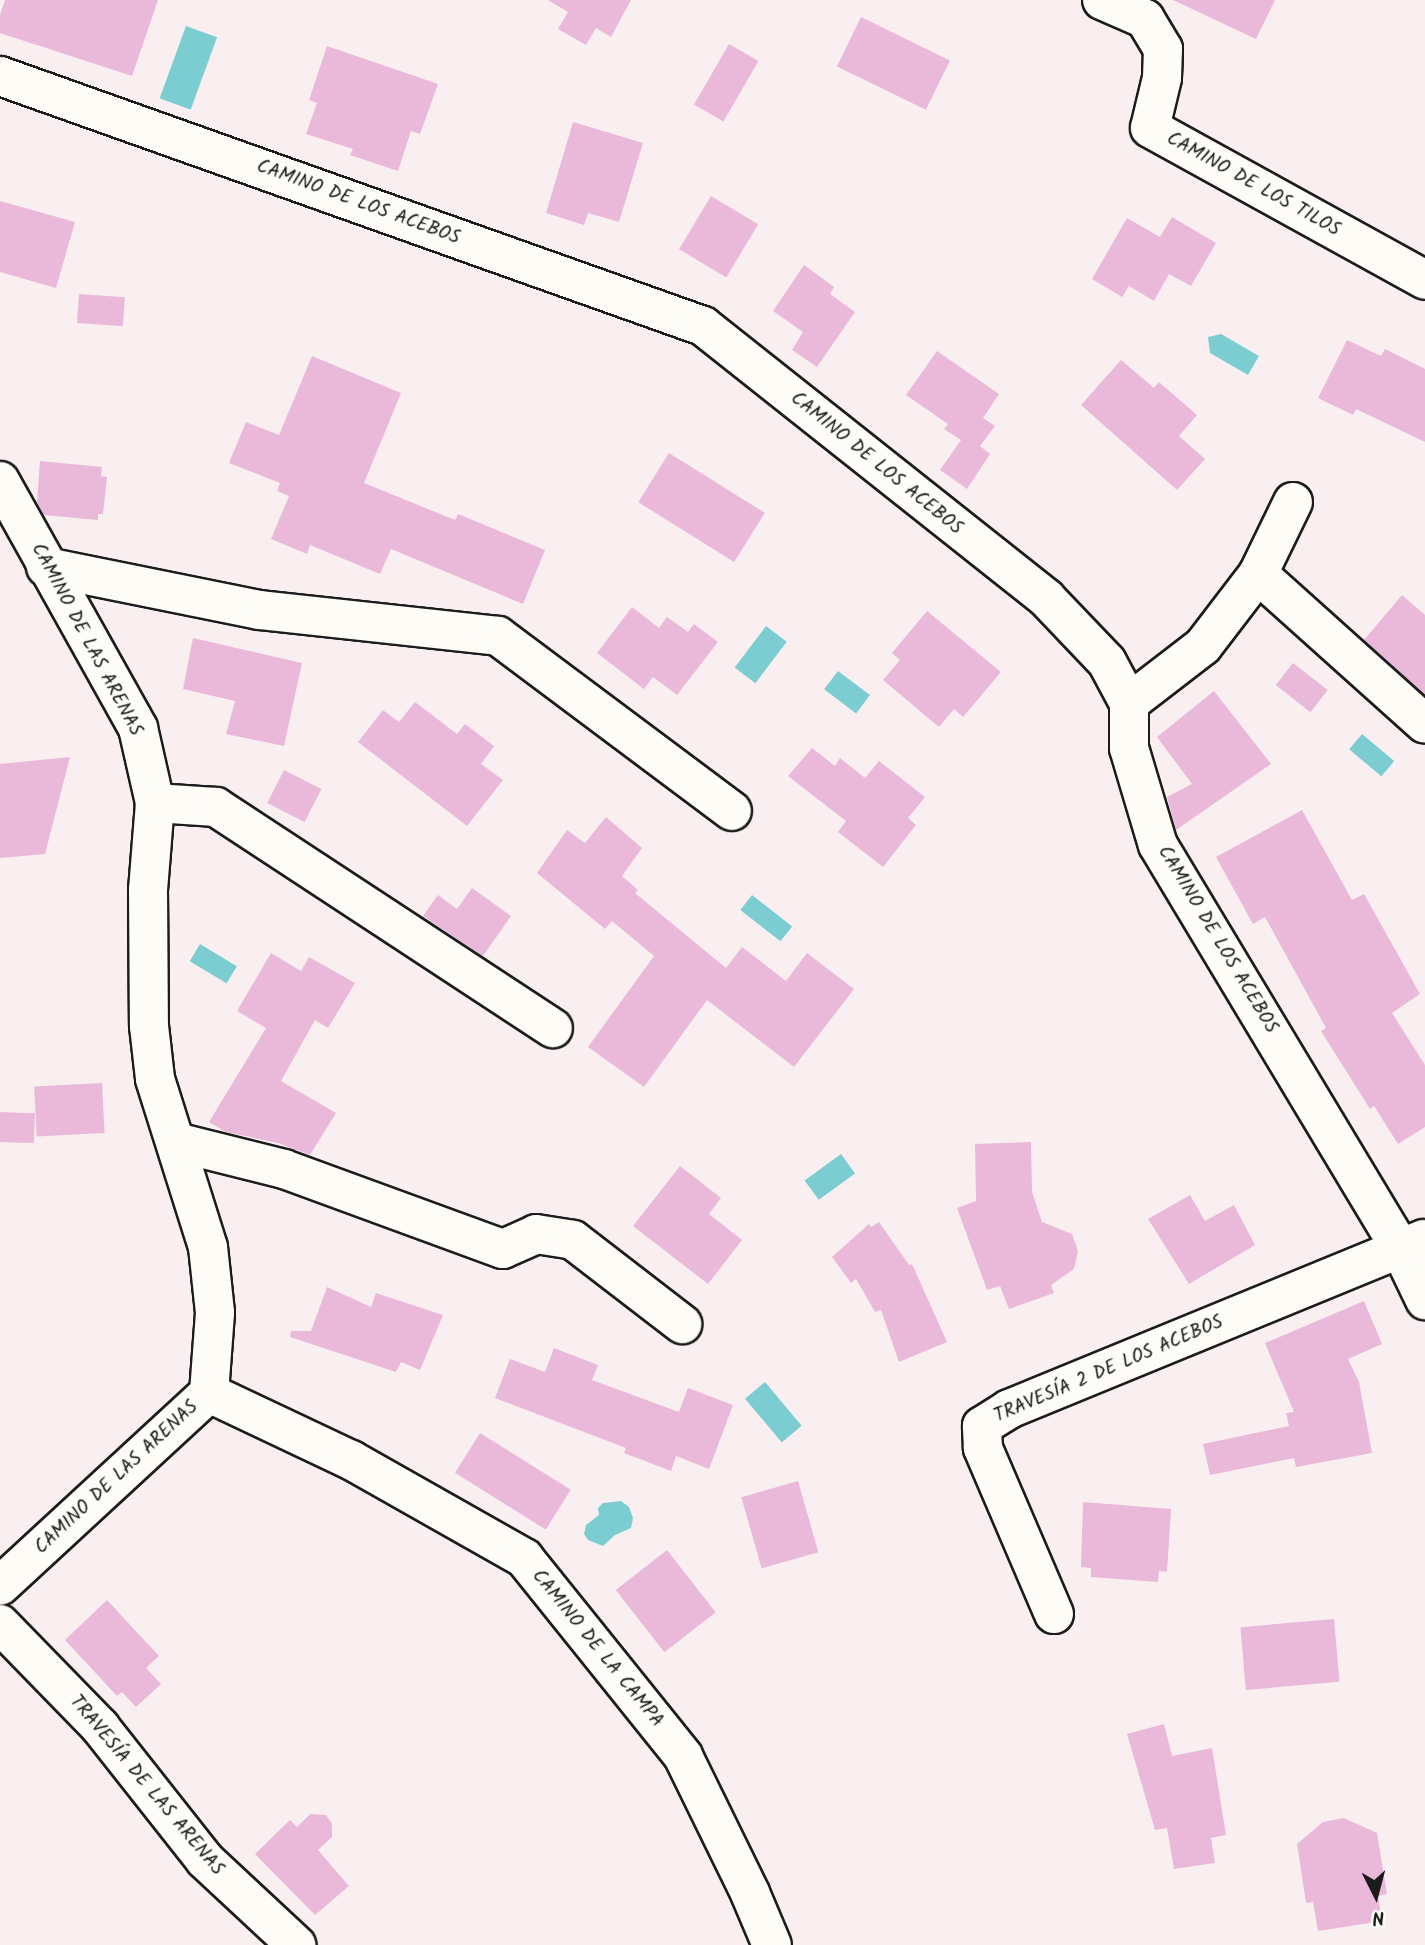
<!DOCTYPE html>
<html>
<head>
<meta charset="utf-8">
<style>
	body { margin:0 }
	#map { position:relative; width:1425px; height:1945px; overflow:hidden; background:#f9eff1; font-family:Kalam,sans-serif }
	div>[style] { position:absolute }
	.water>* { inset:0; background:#7bcdd2; transform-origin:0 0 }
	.building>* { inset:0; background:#eab9d9; transform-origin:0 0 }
	.roads { filter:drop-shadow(2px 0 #1c1c1c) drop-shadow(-2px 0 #1c1c1c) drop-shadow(0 2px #1c1c1c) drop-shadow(0 -2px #1c1c1c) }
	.minor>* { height:38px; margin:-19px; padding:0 19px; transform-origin:19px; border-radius:19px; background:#fdfcf7 }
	span { translate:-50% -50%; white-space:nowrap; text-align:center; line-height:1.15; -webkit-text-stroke:5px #fdfcf7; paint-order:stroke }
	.street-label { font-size:19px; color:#1c1c1c }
	.north { position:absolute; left:1341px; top:1861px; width:70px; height:70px; -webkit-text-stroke:5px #fdfcf7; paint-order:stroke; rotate:174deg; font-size:19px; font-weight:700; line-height:28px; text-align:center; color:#1c1c1c }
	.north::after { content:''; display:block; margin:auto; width:24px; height:32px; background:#1c1c1c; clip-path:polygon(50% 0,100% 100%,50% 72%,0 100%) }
</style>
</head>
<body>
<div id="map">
	<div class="water">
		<div style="left:186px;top:26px;width:33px;height:77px;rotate:20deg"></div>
		<div style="clip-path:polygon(1221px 334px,1259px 356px,1248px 375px,1210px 353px,1208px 337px)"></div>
		<div style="left:766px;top:626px;width:26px;height:52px;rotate:37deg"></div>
		<div style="left:838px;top:671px;width:40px;height:23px;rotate:37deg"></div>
		<div style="left:1362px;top:734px;width:42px;height:20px;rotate:40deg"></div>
		<div style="left:752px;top:895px;width:51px;height:19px;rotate:38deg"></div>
		<div style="left:200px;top:944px;width:43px;height:20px;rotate:31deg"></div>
		<div style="left:841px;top:1154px;width:24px;height:45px;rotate:54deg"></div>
		<div style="left:765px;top:1382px;width:57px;height:26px;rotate:50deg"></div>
		<div style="clip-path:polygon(621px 1501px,629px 1507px,633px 1518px,631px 1528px,615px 1535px,603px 1546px,588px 1540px,584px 1534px,586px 1525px,599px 1515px,598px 1508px,603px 1503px)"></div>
	</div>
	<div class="building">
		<div style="clip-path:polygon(5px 0,158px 0,132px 76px,0 33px,0 15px)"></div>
		<div style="clip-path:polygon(548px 0,631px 0,611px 37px,596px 28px,586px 45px,558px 29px,568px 12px)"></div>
		<div style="clip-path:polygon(1173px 0,1275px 0,1256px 39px)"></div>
		<div style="left:861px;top:17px;width:99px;height:55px;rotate:26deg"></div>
		<div style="left:729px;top:44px;width:34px;height:70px;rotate:30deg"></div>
		<div style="clip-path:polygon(327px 46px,438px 84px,420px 134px,411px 131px,398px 171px,350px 155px,353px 149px,306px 134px,317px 103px,309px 100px)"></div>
		<div style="clip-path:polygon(573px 122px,643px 143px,619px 222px,588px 213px,584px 225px,546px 213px)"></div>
		<div style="left:711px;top:196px;width:55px;height:62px;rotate:31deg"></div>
		<div style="clip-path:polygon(0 201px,75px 222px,56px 288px,0 272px)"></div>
		<div style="clip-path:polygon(1172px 217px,1216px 243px,1191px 286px,1169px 274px,1154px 301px,1129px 286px,1122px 297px,1092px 279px,1127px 218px,1160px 237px)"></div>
		<div style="clip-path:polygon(804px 265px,834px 287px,830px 294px,855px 312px,817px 367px,792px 350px,803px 332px,773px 311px)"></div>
		<div style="left:79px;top:294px;width:46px;height:29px;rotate:4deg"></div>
		<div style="clip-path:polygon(1347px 340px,1381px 356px,1385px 349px,1425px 369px,1425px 442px,1356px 409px,1353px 415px,1318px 398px)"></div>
		<div style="clip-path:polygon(937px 351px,999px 394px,983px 418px,995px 426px,980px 446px,990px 454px,967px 489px,940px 470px,961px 440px,944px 429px,948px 424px,906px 395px)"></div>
		<div style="clip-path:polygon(312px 356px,401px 393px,364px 483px,455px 520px,458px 514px,545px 550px,523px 604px,391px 549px,380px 574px,310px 545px,307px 554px,271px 539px,289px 496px,277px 491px,280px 483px,229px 463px,246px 422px,279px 435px)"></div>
		<div style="clip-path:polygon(1121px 360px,1154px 388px,1159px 382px,1197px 415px,1179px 436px,1205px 459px,1177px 490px,1081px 405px)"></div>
		<div style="left:669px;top:453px;width:113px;height:58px;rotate:32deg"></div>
		<div style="clip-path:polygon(40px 461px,102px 467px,101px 476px,107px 477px,103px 514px,98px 514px,98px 520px,44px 515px,37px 502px)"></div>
		<div style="clip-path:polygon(1402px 595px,1425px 615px,1425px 695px,1364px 640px)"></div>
		<div style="clip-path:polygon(632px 607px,659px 628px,667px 617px,688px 632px,694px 624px,718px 642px,677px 695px,653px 677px,644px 689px,597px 653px)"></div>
		<div style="clip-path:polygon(927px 611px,1001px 672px,963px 717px,954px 709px,939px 727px,883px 680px,900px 660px,892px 653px)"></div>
		<div style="clip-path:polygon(193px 638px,302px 663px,284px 746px,226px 734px,235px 701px,183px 689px)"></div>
		<div style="left:1293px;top:663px;width:44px;height:28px;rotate:38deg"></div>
		<div style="clip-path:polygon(1214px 691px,1271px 764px,1176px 830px,1167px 797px,1192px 784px,1157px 737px)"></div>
		<div style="clip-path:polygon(415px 702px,457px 734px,465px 724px,494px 746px,481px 764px,503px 780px,467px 826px,358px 742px,383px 710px,399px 722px)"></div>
		<div style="clip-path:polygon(812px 748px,835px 766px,840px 758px,865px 778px,879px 761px,925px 797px,908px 818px,916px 825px,883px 867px,838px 832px,846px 821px,788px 776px)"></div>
		<div style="clip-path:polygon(70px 757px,45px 854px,0 858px,0 764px)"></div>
		<div style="left:284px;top:770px;width:42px;height:37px;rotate:27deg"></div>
		<div style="clip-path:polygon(1302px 810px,1352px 900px,1364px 894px,1420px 994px,1392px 1013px,1425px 1065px,1425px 1127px,1398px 1144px,1374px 1106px,1370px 1109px,1321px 1031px,1326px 1028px,1265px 917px,1253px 924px,1216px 857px)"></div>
		<div style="clip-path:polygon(606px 817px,642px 848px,622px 876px,638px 890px,635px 893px,726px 968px,742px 947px,786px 981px,807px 953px,854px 989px,794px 1067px,707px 1000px,644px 1087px,588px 1047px,654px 956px,612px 921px,605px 929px,537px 873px,567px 830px,585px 843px)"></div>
		<div style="clip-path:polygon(472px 888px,511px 916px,483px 956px,423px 916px,438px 895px,457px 909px)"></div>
		<div style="clip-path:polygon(271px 953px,301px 971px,309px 957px,355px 983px,328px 1028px,315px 1020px,281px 1081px,336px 1113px,310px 1155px,278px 1143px,226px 1132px,209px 1122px,266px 1028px,237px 1011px)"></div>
		<div style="left:102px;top:1083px;width:50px;height:68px;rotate:87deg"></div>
		<div style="left:0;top:1112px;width:35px;height:30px;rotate:2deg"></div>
		<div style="clip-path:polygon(1031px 1142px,1032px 1192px,1042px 1222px,1072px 1234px,1078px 1251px,1074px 1269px,1051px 1285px,1054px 1293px,1009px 1309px,1000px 1286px,987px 1290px,957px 1208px,976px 1201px,975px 1144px)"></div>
		<div style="clip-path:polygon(680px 1166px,721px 1198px,709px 1214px,742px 1240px,708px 1284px,633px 1226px)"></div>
		<div style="clip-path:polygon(1190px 1195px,1205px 1221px,1234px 1205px,1255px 1245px,1189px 1284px,1148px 1219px)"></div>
		<div style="clip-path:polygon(879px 1222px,909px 1265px,912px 1264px,947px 1342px,899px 1362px,881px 1310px,875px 1312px,856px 1279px,851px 1283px,832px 1257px,869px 1224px,871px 1227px)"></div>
		<div style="clip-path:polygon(327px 1287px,371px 1307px,376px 1293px,443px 1315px,420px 1370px,401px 1362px,396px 1372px,290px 1337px,291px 1331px,311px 1331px)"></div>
		<div style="clip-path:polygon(1364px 1301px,1382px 1344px,1348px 1359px,1359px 1382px,1372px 1453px,1296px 1467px,1294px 1458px,1210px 1475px,1203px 1444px,1289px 1426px,1286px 1413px,1294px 1412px,1265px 1343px)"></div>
		<div style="clip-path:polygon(554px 1348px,598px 1365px,592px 1380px,679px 1412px,688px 1388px,733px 1405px,709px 1469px,676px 1456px,671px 1471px,624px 1453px,626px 1448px,495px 1398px,510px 1359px,545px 1372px)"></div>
		<div style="left:480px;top:1433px;width:107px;height:47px;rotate:32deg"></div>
		<div style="left:798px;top:1481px;width:74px;height:59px;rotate:74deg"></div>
		<div style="clip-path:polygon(1083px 1502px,1171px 1509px,1167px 1572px,1159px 1571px,1158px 1582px,1091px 1577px,1091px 1568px,1081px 1567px)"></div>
		<div style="left:667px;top:1550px;width:79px;height:65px;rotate:52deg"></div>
		<div style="clip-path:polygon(107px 1600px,159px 1656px,146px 1668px,161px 1684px,136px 1707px,122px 1692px,117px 1696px,65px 1640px)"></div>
		<div style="left:1334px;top:1619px;width:63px;height:94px;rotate:85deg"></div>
		<div style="clip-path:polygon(1164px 1724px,1172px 1756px,1212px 1748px,1226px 1835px,1211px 1838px,1215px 1863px,1174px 1869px,1167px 1828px,1155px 1830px,1127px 1734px)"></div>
		<div style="clip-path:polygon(310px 1814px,326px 1815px,332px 1824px,332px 1837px,318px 1850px,349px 1886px,315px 1915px,255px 1854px,290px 1820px,297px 1827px)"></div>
		<div style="clip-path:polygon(1344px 1818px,1377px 1833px,1387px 1894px,1378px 1896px,1382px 1921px,1318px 1931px,1313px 1902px,1306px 1903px,1297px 1844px,1323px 1822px)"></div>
	</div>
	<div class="roads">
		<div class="minor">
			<div style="left:1102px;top:0;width:47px;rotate:23.8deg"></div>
			<div style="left:1145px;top:19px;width:35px;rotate:59deg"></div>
			<div style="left:1163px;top:49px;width:29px;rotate:92deg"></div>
			<div style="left:1162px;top:78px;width:51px;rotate:103.5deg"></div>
			<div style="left:1150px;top:128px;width:314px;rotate:28.9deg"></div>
			<div style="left:0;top:76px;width:746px;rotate:19.58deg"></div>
			<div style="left:703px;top:326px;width:438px;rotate:38.4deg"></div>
			<div style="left:1046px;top:598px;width:88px;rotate:46.4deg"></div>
			<div style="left:1107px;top:662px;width:47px;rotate:61.8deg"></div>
			<div style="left:1129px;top:703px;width:45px;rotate:90deg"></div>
			<div style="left:1129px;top:748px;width:101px;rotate:73.4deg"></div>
			<div style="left:1158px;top:845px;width:470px;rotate:59deg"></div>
			<div style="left:1400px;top:1248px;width:58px;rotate:64.3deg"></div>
			<div style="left:0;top:481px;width:283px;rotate:60.8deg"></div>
			<div style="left:138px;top:728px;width:77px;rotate:77.2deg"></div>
			<div style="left:155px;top:803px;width:87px;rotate:94.6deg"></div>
			<div style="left:148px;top:890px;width:136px;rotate:89.6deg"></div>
			<div style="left:149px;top:1026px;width:53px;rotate:83.5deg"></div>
			<div style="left:155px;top:1079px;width:176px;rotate:72.5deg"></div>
			<div style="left:208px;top:1247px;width:66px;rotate:83.9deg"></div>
			<div style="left:215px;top:1313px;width:80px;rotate:94.3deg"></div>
			<div style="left:209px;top:1393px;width:284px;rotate:137.3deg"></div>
			<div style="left:46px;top:567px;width:217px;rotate:11.4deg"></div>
			<div style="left:259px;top:610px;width:240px;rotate:6.2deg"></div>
			<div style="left:498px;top:636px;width:292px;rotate:36.8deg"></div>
			<div style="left:1258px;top:574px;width:224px;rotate:41.9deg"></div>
			<div style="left:1129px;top:703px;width:93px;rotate:-37.6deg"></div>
			<div style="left:1203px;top:646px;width:91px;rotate:-52.6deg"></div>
			<div style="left:1258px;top:574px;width:80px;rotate:-64.1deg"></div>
			<div style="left:155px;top:803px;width:61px;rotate:3.8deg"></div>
			<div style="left:216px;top:807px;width:403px;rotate:33.3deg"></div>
			<div style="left:176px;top:1142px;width:111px;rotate:14deg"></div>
			<div style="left:284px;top:1169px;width:233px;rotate:20.1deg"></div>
			<div style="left:503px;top:1249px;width:36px;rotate:-24deg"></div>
			<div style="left:536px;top:1234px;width:37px;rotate:9deg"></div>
			<div style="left:573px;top:1240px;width:138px;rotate:37.6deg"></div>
			<div style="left:209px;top:1393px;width:157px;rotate:25.3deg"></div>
			<div style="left:351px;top:1460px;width:199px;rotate:29.5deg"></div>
			<div style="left:524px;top:1558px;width:254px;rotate:51.2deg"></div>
			<div style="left:683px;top:1756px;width:153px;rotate:63.9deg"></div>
			<div style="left:750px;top:1893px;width:56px;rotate:67.1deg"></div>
			<div style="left:1054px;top:1614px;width:181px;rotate:-113.2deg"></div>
			<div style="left:983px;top:1448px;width:22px;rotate:-93deg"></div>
			<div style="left:982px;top:1426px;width:32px;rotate:-32deg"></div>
			<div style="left:1009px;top:1409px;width:448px;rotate:-22.3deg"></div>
			<div style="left:0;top:1624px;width:144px;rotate:45.8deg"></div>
			<div style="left:100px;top:1727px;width:169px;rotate:51.7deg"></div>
			<div style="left:205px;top:1860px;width:125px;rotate:43deg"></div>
		</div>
	</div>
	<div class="street-label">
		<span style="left:1253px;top:185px;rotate:29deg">CAMINO DE LOS TILOS</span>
		<span style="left:358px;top:203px;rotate:20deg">CAMINO DE LOS ACEBOS</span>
		<span style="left:876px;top:464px;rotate:39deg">CAMINO DE LOS ACEBOS</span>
		<span style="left:86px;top:640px;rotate:62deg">CAMINO DE LAS ARENAS</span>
		<span style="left:1217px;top:940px;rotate:59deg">CAMINO DE LOS ACEBOS</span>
		<span style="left:1109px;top:1370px;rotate:-23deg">TRAVESÍA 2 DE LOS ACEBOS</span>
		<span style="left:117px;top:1478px;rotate:-43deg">CAMINO DE LAS ARENAS</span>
		<span style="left:597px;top:1649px;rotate:51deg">CAMINO DE LA CAMPA</span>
		<span style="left:146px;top:1786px;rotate:50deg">TRAVESÍA DE LAS ARENAS</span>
	</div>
	<div class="north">N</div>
</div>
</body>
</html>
